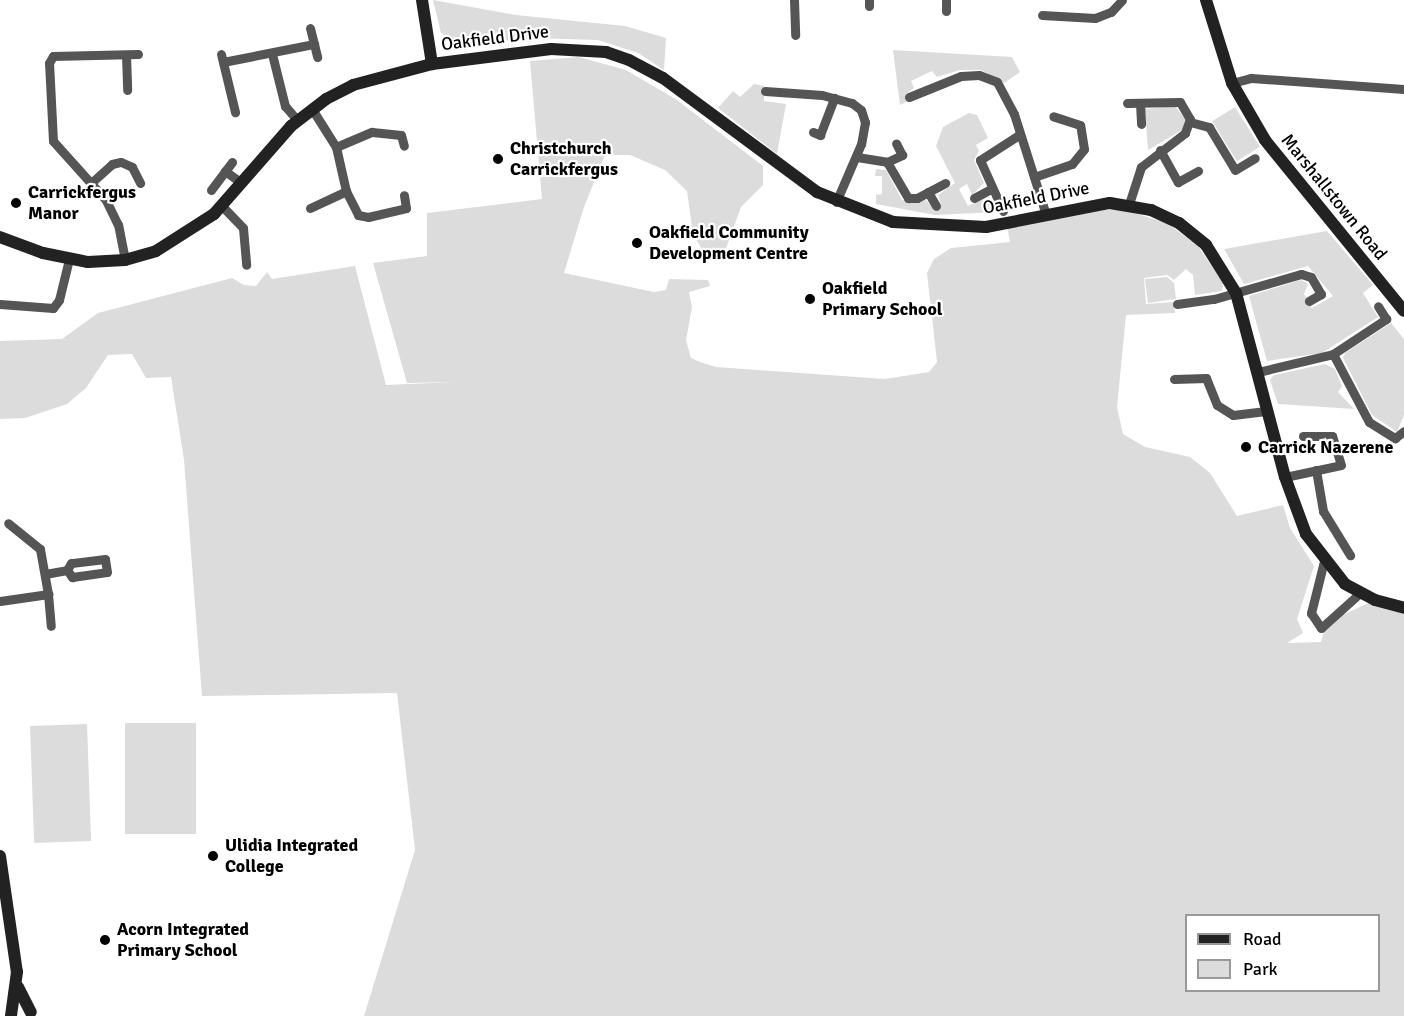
<!DOCTYPE html>
<html>
<head>
<meta charset="utf-8">
<style>
	body { margin:0 }
	#map { position:relative; width:1404px; height:1016px; overflow:hidden; background:#fff; font-family:Signika,sans-serif }
	div>[style] { position:absolute }
	.green>* { inset:0; background:#dcdcdc; transform-origin:0 0 }
	.street>* { height:9px; margin:-4.5px; padding:0 4.5px; transform-origin:4.5px; border-radius:4.5px; background:#555 }
	.secondary>* { height:12px; margin:-6px; padding:0 6px; transform-origin:6px; border-radius:6px; background:#222 }
	.dots>* { width:16px; height:16px; translate:-50% -50%; box-sizing:border-box; border:3px solid #fff; border-radius:50% }
	span { translate:-50% -50%; white-space:nowrap; text-align:center; line-height:1.15; -webkit-text-stroke:4.5px #fff; paint-order:stroke }
	.street-label { font-size:18px; color:#000 }
	.poi-label { font-size:18px; color:#000; font-weight:700 }
	.left { translate:0 -50%; text-align:left }
	.legend { position:absolute; left:1185px; top:914px; width:195px; height:78px; box-sizing:border-box; background:#fff; border:2px solid #999; margin:0; padding:8px 10px; list-style:none; font-size:18px; color:#000 }
	.legend li { display:flex; align-items:center; gap:12px; height:30px }
	.legend b { width:30px; border:2px solid #999 }
</style>
</head>
<body>
<div id="map">
	<div class="green">
		<div style="clip-path:polygon(433px 0,516px 15px,625px 26px,666px 38px,664px 70px,638px 53px,598px 40px,532px 38px,460px 45px,441px 33px)"></div>
		<div style="clip-path:polygon(893px 50px,1012px 57px,1020px 72px,1004px 83px,981px 70px,960px 70px,937px 77px,932px 71px,911px 81px,914px 88px,906px 94px,908px 101px,900px 105px)"></div>
		<div style="clip-path:polygon(evenodd,579px 57px,626px 70px,677px 100px,763px 166px,763px 185px,741px 207px,725px 251px,717px 254px,702px 249px,693px 235px,687px 191px,665px 170px,630px 155px,605px 155px,584px 207px,564px 273px,654px 292px,666px 290px,669px 279px,708px 280px,710px 286px,689px 292px,692px 307px,686px 340px,691px 358px,700px 362px,716px 367px,885px 379px,929px 372px,937px 362px,927px 273px,934px 259px,951px 248px,1010px 242px,1007px 226px,1103px 209px,1124px 210px,1167px 223px,1198px 246px,1223px 283px,1222px 291px,1195px 295px,1193px 275px,1186px 269px,1174px 280px,1167px 275px,1144px 278px,1146px 304px,1174px 302px,1175px 313px,1126px 315px,1117px 407px,1123px 434px,1145px 447px,1190px 457px,1210px 473px,1237px 516px,1283px 505px,1290px 528px,1314px 566px,1297px 619px,1303px 633px,1287px 643px,1321px 642px,1327px 622px,1375px 600px,1404px 607px,1404px 1016px,364px 1016px,415px 850px,397px 693px,202px 696px,184px 460px,171px 377px,146px 378px,132px 354px,108px 355px,86px 388px,67px 404px,25px 418px,0 419px,0 341px,62px 339px,98px 313px,232px 278px,244px 285px,256px 286px,267px 272px,272px 279px,355px 266px,386px 385px,456px 382px,407px 383px,373px 263px,427px 256px,427px 213px,542px 199px,530px 61px,579px 57px,1186px 916px,1378px 916px,1378px 990px,1186px 990px,1186px 916px)"></div>
		<div style="clip-path:polygon(754px 84px,764px 86px,764px 101px,786px 104px,777px 154px,718px 108px,733px 91px,740px 97px)"></div>
		<div style="clip-path:polygon(1175px 106px,1186px 120px,1182px 130px,1148px 150px,1145px 109px)"></div>
		<div style="left:1235px;top:107px;width:47px;height:27px;rotate:58deg"></div>
		<div style="clip-path:polygon(969px 113px,977px 115px,988px 138px,976px 145px,979px 151px,974px 160px,984px 183px,972px 195px,967px 184px,959px 189px,968px 206px,987px 198px,997px 212px,935px 215px,876px 204px,876px 195px,882px 194px,882px 176px,875px 176px,876px 169px,886px 170px,902px 200px,912px 203px,926px 200px,934px 209px,941px 205px,938px 195px,955px 183px,936px 146px,943px 127px)"></div>
		<div style="clip-path:polygon(1327px 231px,1373px 285px,1363px 293px,1378px 317px,1322px 353px,1267px 361px,1249px 296px,1301px 280px,1308px 284px,1304px 294px,1312px 308px,1333px 296px,1308px 266px,1244px 284px,1224px 249px)"></div>
		<div style="clip-path:polygon(1167px 277px,1174px 283px,1176px 299px,1148px 303px,1145px 279px)"></div>
		<div style="clip-path:polygon(1391px 323px,1404px 339px,1404px 415px,1397px 432px,1372px 415px,1343px 358px,1345px 353px)"></div>
		<div style="clip-path:polygon(1325px 364px,1335px 369px,1342px 386px,1338px 392px,1354px 409px,1278px 404px,1270px 380px,1274px 375px)"></div>
		<div style="left:125px;top:723px;width:71px;height:111px"></div>
		<div style="left:87px;top:724px;width:117px;height:57px;rotate:88deg"></div>
	</div>
	<div class="street">
		<div style="left:794px;top:0;width:35px;rotate:88deg"></div>
		<div style="left:869px;top:6px;width:6px;rotate:-90deg"></div>
		<div style="left:946px;top:11px;width:11px;rotate:-90deg"></div>
		<div style="left:1042px;top:15px;width:53px;rotate:3.2deg"></div>
		<div style="left:1095px;top:18px;width:17px;rotate:-21deg"></div>
		<div style="left:1111px;top:12px;width:16px;rotate:-47deg"></div>
		<div style="left:310px;top:28px;width:30px;rotate:76deg"></div>
		<div style="left:221px;top:54px;width:60px;rotate:76.4deg"></div>
		<div style="left:272px;top:54px;width:54px;rotate:76deg"></div>
		<div style="left:285px;top:106px;width:18px;rotate:49deg"></div>
		<div style="left:126px;top:55px;width:35px;rotate:88deg"></div>
		<div style="left:223px;top:62px;width:93px;rotate:-11.2deg"></div>
		<div style="left:1232px;top:83px;width:20px;rotate:-15deg"></div>
		<div style="left:1251px;top:78px;width:153px;rotate:4.1deg"></div>
		<div style="left:765px;top:91px;width:57px;rotate:4deg"></div>
		<div style="left:822px;top:95px;width:31px;rotate:15deg"></div>
		<div style="left:852px;top:103px;width:11px;rotate:38deg"></div>
		<div style="left:861px;top:110px;width:13px;rotate:72deg"></div>
		<div style="left:865px;top:122px;width:22px;rotate:100deg"></div>
		<div style="left:861px;top:144px;width:63px;rotate:113.3deg"></div>
		<div style="left:909px;top:97px;width:56px;rotate:-22deg"></div>
		<div style="left:961px;top:76px;width:18px;rotate:-3deg"></div>
		<div style="left:979px;top:75px;width:19px;rotate:21deg"></div>
		<div style="left:997px;top:82px;width:36px;rotate:62deg"></div>
		<div style="left:1014px;top:114px;width:106px;rotate:72.4deg"></div>
		<div style="left:1127px;top:103px;width:53px;rotate:-1.1deg"></div>
		<div style="left:1180px;top:102px;width:20px;rotate:60deg"></div>
		<div style="left:1190px;top:119px;width:15px;rotate:110deg"></div>
		<div style="left:1185px;top:133px;width:56px;rotate:142.3deg"></div>
		<div style="left:1141px;top:167px;width:40px;rotate:108deg"></div>
		<div style="left:1140px;top:103px;width:21px;rotate:87deg"></div>
		<div style="left:312px;top:109px;width:45px;rotate:57.7deg"></div>
		<div style="left:336px;top:147px;width:45px;rotate:77.2deg"></div>
		<div style="left:346px;top:191px;width:27px;rotate:63deg"></div>
		<div style="left:358px;top:215px;width:10px;rotate:11deg"></div>
		<div style="left:368px;top:217px;width:39px;rotate:-13deg"></div>
		<div style="left:406px;top:208px;width:13px;rotate:-99deg"></div>
		<div style="left:1190px;top:122px;width:20px;rotate:15deg"></div>
		<div style="left:1209px;top:127px;width:50px;rotate:58.8deg"></div>
		<div style="left:1235px;top:170px;width:23px;rotate:-31deg"></div>
		<div style="left:813px;top:132px;width:8px;rotate:23deg"></div>
		<div style="left:820px;top:135px;width:40px;rotate:-69deg"></div>
		<div style="left:336px;top:147px;width:39px;rotate:-23deg"></div>
		<div style="left:372px;top:132px;width:29px;rotate:6deg"></div>
		<div style="left:401px;top:135px;width:11px;rotate:75deg"></div>
		<div style="left:1160px;top:150px;width:37px;rotate:61deg"></div>
		<div style="left:1178px;top:182px;width:23px;rotate:-29deg"></div>
		<div style="left:857px;top:157px;width:30px;rotate:9deg"></div>
		<div style="left:887px;top:162px;width:17px;rotate:-25deg"></div>
		<div style="left:902px;top:155px;width:13px;rotate:-117deg"></div>
		<div style="left:887px;top:162px;width:42px;rotate:59.7deg"></div>
		<div style="left:908px;top:198px;width:9px"></div>
		<div style="left:917px;top:198px;width:32px;rotate:-28deg"></div>
		<div style="left:225px;top:171px;width:19px;rotate:36deg"></div>
		<div style="left:1034px;top:177px;width:40px;rotate:-18.9deg"></div>
		<div style="left:1072px;top:164px;width:19px;rotate:-51deg"></div>
		<div style="left:1084px;top:149px;width:24px;rotate:-99deg"></div>
		<div style="left:1080px;top:125px;width:28px;rotate:-162deg"></div>
		<div style="left:91px;top:183px;width:28px;rotate:-42deg"></div>
		<div style="left:112px;top:164px;width:9px;rotate:-13deg"></div>
		<div style="left:121px;top:162px;width:12px;rotate:24deg"></div>
		<div style="left:132px;top:167px;width:18px;rotate:63deg"></div>
		<div style="left:211px;top:190px;width:35px;rotate:-53deg"></div>
		<div style="left:928px;top:192px;width:16px;rotate:60deg"></div>
		<div style="left:974px;top:198px;width:19px;rotate:-28deg"></div>
		<div style="left:222px;top:206px;width:30px;rotate:46deg"></div>
		<div style="left:243px;top:228px;width:37px;rotate:85deg"></div>
		<div style="left:310px;top:208px;width:40px;rotate:-25deg"></div>
		<div style="left:1003px;top:211px;width:56px;rotate:-114.3deg"></div>
		<div style="left:980px;top:160px;width:46px;rotate:-32.7deg"></div>
		<div style="left:125px;top:260px;width:36px;rotate:-101deg"></div>
		<div style="left:118px;top:225px;width:28px;rotate:-116deg"></div>
		<div style="left:106px;top:200px;width:79px;rotate:-131.9deg"></div>
		<div style="left:53px;top:141px;width:78px;rotate:-92.9deg"></div>
		<div style="left:49px;top:63px;width:8px;rotate:-60deg"></div>
		<div style="left:53px;top:56px;width:85px;rotate:-1.3deg"></div>
		<div style="left:0;top:304px;width:53px;rotate:4.3deg"></div>
		<div style="left:53px;top:308px;width:10px;rotate:-53deg"></div>
		<div style="left:59px;top:300px;width:42px;rotate:-76.3deg"></div>
		<div style="left:1177px;top:304px;width:37px;rotate:-8deg"></div>
		<div style="left:1214px;top:299px;width:91px;rotate:-16deg"></div>
		<div style="left:1301px;top:274px;width:10px;rotate:17deg"></div>
		<div style="left:1311px;top:277px;width:20px;rotate:60deg"></div>
		<div style="left:1321px;top:294px;width:14px;rotate:150deg"></div>
		<div style="left:1333px;top:354px;width:77px;rotate:62.1deg"></div>
		<div style="left:1369px;top:422px;width:31px;rotate:32deg"></div>
		<div style="left:1395px;top:438px;width:11px;rotate:-38deg"></div>
		<div style="left:1258px;top:372px;width:77px;rotate:-13.5deg"></div>
		<div style="left:1333px;top:354px;width:64px;rotate:-33.4deg"></div>
		<div style="left:1386px;top:319px;width:15px;rotate:-122deg"></div>
		<div style="left:1174px;top:379px;width:32px;rotate:-2deg"></div>
		<div style="left:1206px;top:378px;width:29px;rotate:68deg"></div>
		<div style="left:1217px;top:405px;width:19px;rotate:32deg"></div>
		<div style="left:1233px;top:415px;width:35px;rotate:-7deg"></div>
		<div style="left:1316px;top:470px;width:42px;rotate:80.3deg"></div>
		<div style="left:1323px;top:511px;width:52px;rotate:58.5deg"></div>
		<div style="left:1285px;top:477px;width:57px;rotate:-12.1deg"></div>
		<div style="left:1341px;top:465px;width:30px;rotate:-107deg"></div>
		<div style="left:1332px;top:436px;width:29px;rotate:180deg"></div>
		<div style="left:1324px;top:561px;width:54px;rotate:104deg"></div>
		<div style="left:1311px;top:613px;width:18px;rotate:56deg"></div>
		<div style="left:1321px;top:628px;width:52px;rotate:-41.9deg"></div>
		<div style="left:45px;top:574px;width:22px;rotate:-10deg"></div>
		<div style="left:67px;top:570px;width:9px;rotate:54deg"></div>
		<div style="left:72px;top:577px;width:35px;rotate:-8deg"></div>
		<div style="left:107px;top:572px;width:13px;rotate:-99deg"></div>
		<div style="left:105px;top:559px;width:34px;rotate:173deg"></div>
		<div style="left:71px;top:563px;width:8px;rotate:120deg"></div>
		<div style="left:48px;top:594px;width:32px;rotate:85deg"></div>
		<div style="left:0;top:601px;width:49px;rotate:-8.3deg"></div>
		<div style="left:48px;top:594px;width:46px;rotate:-100.1deg"></div>
		<div style="left:40px;top:549px;width:41px;rotate:-140.9deg"></div>
	</div>
	<div class="secondary">
		<div style="left:422px;top:0;width:65px;rotate:81.1deg"></div>
		<div style="left:432px;top:64px;width:120px;rotate:-7.2deg"></div>
		<div style="left:551px;top:49px;width:55px;rotate:3.1deg"></div>
		<div style="left:606px;top:52px;width:24px;rotate:19deg"></div>
		<div style="left:629px;top:60px;width:38px;rotate:28deg"></div>
		<div style="left:663px;top:78px;width:192px;rotate:36.5deg"></div>
		<div style="left:817px;top:192px;width:82px;rotate:21.5deg"></div>
		<div style="left:893px;top:222px;width:93px;rotate:3.1deg"></div>
		<div style="left:986px;top:227px;width:126px;rotate:-11deg"></div>
		<div style="left:1110px;top:203px;width:42px;rotate:9.7deg"></div>
		<div style="left:1151px;top:210px;width:31px;rotate:25deg"></div>
		<div style="left:1179px;top:223px;width:35px;rotate:39deg"></div>
		<div style="left:1206px;top:245px;width:57px;rotate:58deg"></div>
		<div style="left:1236px;top:293px;width:190px;rotate:75.1deg"></div>
		<div style="left:1285px;top:477px;width:61px;rotate:69.8deg"></div>
		<div style="left:1306px;top:534px;width:63px;rotate:52deg"></div>
		<div style="left:1345px;top:584px;width:34px;rotate:28deg"></div>
		<div style="left:1375px;top:600px;width:30px;rotate:15deg"></div>
		<div style="left:1206px;top:0;width:87px;rotate:72.6deg"></div>
		<div style="left:1232px;top:83px;width:66px;rotate:59.9deg"></div>
		<div style="left:1265px;top:140px;width:220px;rotate:50.9deg"></div>
		<div style="left:0;top:237px;width:46px;rotate:20.4deg"></div>
		<div style="left:43px;top:253px;width:46px;rotate:11.3deg"></div>
		<div style="left:88px;top:262px;width:37px;rotate:-3deg"></div>
		<div style="left:125px;top:260px;width:32px;rotate:-16deg"></div>
		<div style="left:156px;top:251px;width:69px;rotate:-32.5deg"></div>
		<div style="left:214px;top:214px;width:117px;rotate:-48.8deg"></div>
		<div style="left:291px;top:126px;width:44px;rotate:-37.6deg"></div>
		<div style="left:326px;top:99px;width:30px;rotate:-27deg"></div>
		<div style="left:353px;top:85px;width:82px;rotate:-14.9deg"></div>
		<div style="left:0;top:856px;width:117px;rotate:81.7deg"></div>
		<div style="left:17px;top:972px;width:44px;rotate:97.8deg"></div>
		<div style="left:18px;top:987px;width:28px;rotate:63deg"></div>
	</div>
	<div class="dots">
		<div style="left:498px;top:159px;background:#000"></div>
		<div style="left:16px;top:203px;background:#000"></div>
		<div style="left:637px;top:243px;background:#000"></div>
		<div style="left:810px;top:299px;background:#000"></div>
		<div style="left:1246px;top:447px;background:#000"></div>
		<div style="left:213px;top:856px;background:#000"></div>
		<div style="left:105px;top:940px;background:#000"></div>
	</div>
	<div class="street-label">
		<span style="left:495px;top:38px;rotate:-7deg">Oakfield Drive</span>
		<span style="left:1334px;top:197px;rotate:51deg">Marshallstown Road</span>
		<span style="left:1036px;top:198px;rotate:-11deg">Oakfield Drive</span>
	</div>
	<div class="poi-label">
		<span class="left" style="left:510px;top:159px">Christchurch<br>Carrickfergus</span>
		<span class="left" style="left:28px;top:203px">Carrickfergus<br>Manor</span>
		<span class="left" style="left:649px;top:243px">Oakfield Community<br>Development Centre</span>
		<span class="left" style="left:822px;top:299px">Oakfield<br>Primary School</span>
		<span class="left" style="left:1258px;top:447px">Carrick Nazerene</span>
		<span class="left" style="left:225px;top:856px">Ulidia Integrated<br>College</span>
		<span class="left" style="left:117px;top:940px">Acorn Integrated<br>Primary School</span>
	</div>
	<ul class="legend">
	<li><b style="height:8px;background:#222"></b>Road</li>
	<li><b style="height:16px;background:#dcdcdc"></b>Park</li>
	</ul>
</div>
</body>
</html>
